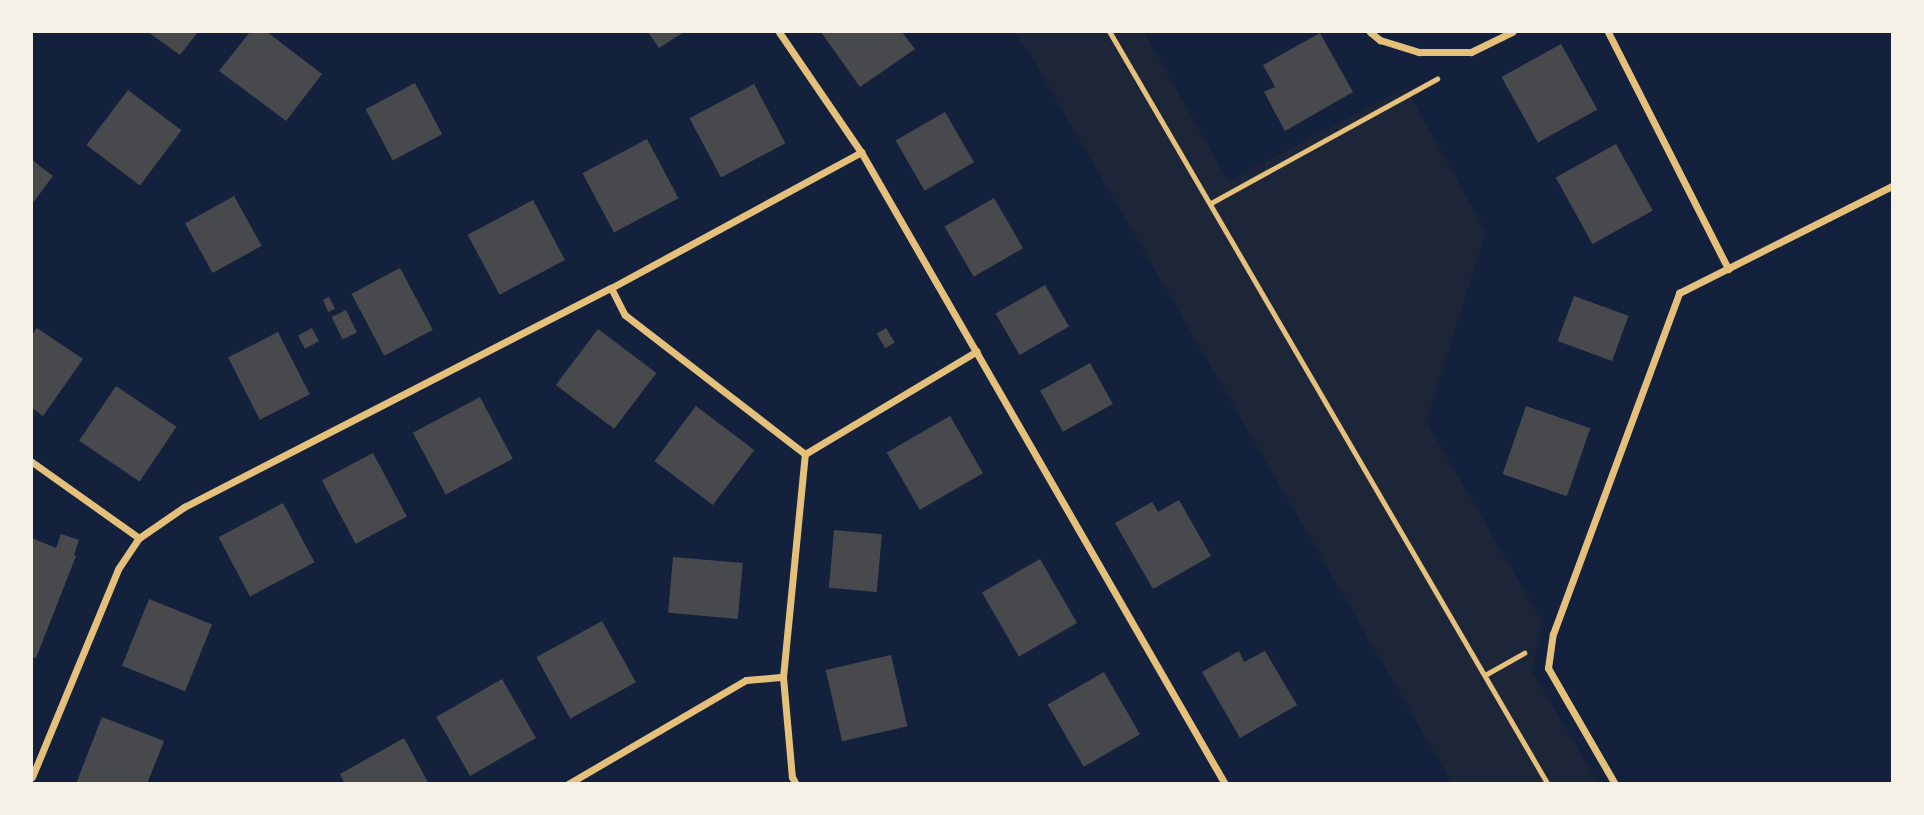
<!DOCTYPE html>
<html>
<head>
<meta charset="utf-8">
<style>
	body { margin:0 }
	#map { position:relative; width:1924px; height:815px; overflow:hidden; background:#14213d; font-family:"Source Sans 3",sans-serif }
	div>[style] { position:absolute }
	.green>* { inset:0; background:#1d2539 }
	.building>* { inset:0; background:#48494c; transform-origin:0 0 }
	.path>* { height:4.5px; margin:-2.25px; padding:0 2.25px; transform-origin:2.25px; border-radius:2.25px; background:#e5c07b }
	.minor>* { height:7px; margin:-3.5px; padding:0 3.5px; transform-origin:3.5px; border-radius:3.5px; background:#e5c07b }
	span { translate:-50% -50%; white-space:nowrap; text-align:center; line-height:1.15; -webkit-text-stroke:5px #f6f1e7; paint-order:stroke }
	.frame { position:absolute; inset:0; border:33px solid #f6f1e7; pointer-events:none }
</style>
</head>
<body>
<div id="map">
	<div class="green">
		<div style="clip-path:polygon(1014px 32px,1144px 32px,1228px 181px,1406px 88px,1486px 232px,1426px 421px,1542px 621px,1532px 671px,1598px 783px,1452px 783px,1031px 56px)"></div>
	</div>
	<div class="building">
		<div style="clip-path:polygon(148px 32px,198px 32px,180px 55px)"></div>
		<div style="clip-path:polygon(250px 32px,267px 32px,322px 74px,286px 121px,219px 71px)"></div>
		<div style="clip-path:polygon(648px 32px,684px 32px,659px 48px)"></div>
		<div style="clip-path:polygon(821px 32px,902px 32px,915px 49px,860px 87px)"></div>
		<div style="clip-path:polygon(1320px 33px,1353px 92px,1285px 131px,1264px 92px,1275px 87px,1263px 65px)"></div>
		<div style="left:1561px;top:44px;width:75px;height:68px;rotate:61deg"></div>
		<div style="left:415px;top:83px;width:58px;height:56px;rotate:62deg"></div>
		<div style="left:754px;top:84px;width:67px;height:73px;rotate:62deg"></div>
		<div style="left:128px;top:90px;width:67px;height:69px;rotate:37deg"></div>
		<div style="left:945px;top:112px;width:58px;height:57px;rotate:60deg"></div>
		<div style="left:647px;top:139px;width:67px;height:73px;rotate:62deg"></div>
		<div style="left:1616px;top:144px;width:76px;height:69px;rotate:61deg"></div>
		<div style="clip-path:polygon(32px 160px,53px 176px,32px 204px)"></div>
		<div style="left:234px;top:196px;width:57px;height:56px;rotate:61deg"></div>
		<div style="left:994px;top:198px;width:58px;height:57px;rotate:60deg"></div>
		<div style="left:533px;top:200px;width:68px;height:74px;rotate:62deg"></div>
		<div style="left:400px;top:268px;width:70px;height:55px;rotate:62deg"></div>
		<div style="left:1045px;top:285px;width:48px;height:57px;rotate:60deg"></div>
		<div style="left:1574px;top:296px;width:58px;height:48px;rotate:20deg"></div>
		<div style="clip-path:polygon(329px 297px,335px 309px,328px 312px,323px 300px)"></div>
		<div style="left:346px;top:310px;width:25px;height:16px;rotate:64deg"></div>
		<div style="clip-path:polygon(37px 328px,83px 359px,43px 416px,32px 408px,32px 335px)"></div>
		<div style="left:312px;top:328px;width:15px;height:16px;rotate:62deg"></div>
		<div style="left:886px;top:328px;width:17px;height:11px;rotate:59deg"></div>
		<div style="left:598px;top:329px;width:73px;height:70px;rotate:37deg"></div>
		<div style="left:278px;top:332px;width:70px;height:56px;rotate:63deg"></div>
		<div style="left:1090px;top:363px;width:47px;height:57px;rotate:61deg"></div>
		<div style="left:116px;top:386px;width:73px;height:66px;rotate:34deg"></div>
		<div style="left:480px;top:397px;width:70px;height:76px;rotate:62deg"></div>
		<div style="left:696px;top:406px;width:73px;height:69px;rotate:37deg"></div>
		<div style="left:1526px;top:406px;width:68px;height:72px;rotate:19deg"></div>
		<div style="left:950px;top:416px;width:66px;height:73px;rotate:60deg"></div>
		<div style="left:373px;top:453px;width:72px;height:58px;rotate:62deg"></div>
		<div style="clip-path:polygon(1179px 500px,1211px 556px,1153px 589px,1115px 523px,1152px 502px,1158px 512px)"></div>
		<div style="left:283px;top:503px;width:67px;height:73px;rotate:62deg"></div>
		<div style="left:834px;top:530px;width:48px;height:58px;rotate:5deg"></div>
		<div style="clip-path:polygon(61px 534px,79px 540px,74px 555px,76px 556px,36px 658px,32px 657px,32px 538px,56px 548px)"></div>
		<div style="left:673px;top:557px;width:70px;height:56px;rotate:5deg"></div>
		<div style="left:1040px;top:559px;width:74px;height:67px;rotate:60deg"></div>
		<div style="left:149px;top:599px;width:68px;height:72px;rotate:22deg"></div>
		<div style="left:602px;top:621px;width:70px;height:75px;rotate:61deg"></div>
		<div style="clip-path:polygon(1239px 651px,1244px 662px,1265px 651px,1297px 705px,1240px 738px,1202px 672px)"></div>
		<div style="left:891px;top:655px;width:73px;height:67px;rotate:77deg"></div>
		<div style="left:1104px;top:672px;width:72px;height:65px;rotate:60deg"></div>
		<div style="left:502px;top:679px;width:68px;height:76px;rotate:60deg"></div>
		<div style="clip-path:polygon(102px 717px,164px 741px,147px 784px,76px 784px)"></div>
		<div style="clip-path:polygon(404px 738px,429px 784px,345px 784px,340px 774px)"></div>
	</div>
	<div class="path">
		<div style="left:1110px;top:32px;width:870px;rotate:59.78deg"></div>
		<div style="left:1211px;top:203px;width:258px;rotate:-28.8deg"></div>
		<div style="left:1485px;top:675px;width:45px;rotate:-29.4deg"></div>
	</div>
	<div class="minor">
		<div style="left:779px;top:32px;width:145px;rotate:55.7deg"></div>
		<div style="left:861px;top:152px;width:729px;rotate:60.06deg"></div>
		<div style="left:1370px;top:32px;width:13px;rotate:39deg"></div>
		<div style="left:1380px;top:40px;width:41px;rotate:17.1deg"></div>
		<div style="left:1419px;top:52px;width:52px"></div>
		<div style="left:1471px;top:52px;width:46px;rotate:-26deg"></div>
		<div style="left:1608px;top:32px;width:266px;rotate:63.1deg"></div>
		<div style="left:611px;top:288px;width:30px;rotate:63deg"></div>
		<div style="left:625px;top:315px;width:227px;rotate:37.7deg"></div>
		<div style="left:32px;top:462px;width:131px;rotate:35.4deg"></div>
		<div style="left:783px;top:677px;width:100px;rotate:84.9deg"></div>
		<div style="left:792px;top:777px;width:8px;rotate:60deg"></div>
		<div style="left:32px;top:777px;width:225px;rotate:-67.5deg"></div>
		<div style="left:118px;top:569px;width:37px;rotate:-56deg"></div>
		<div style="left:139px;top:538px;width:55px;rotate:-34.6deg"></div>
		<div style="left:184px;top:507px;width:480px;rotate:-27.2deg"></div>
		<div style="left:611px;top:288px;width:285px;rotate:-28.5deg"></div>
		<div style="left:568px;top:784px;width:206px;rotate:-30.3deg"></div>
		<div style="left:746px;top:680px;width:37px;rotate:-5deg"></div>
		<div style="left:783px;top:677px;width:224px;rotate:-84.4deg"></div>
		<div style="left:805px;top:454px;width:200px;rotate:-30.9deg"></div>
		<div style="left:1615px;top:784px;width:134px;rotate:-120deg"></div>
		<div style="left:1548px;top:668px;width:34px;rotate:-82deg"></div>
		<div style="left:1553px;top:634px;width:364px;rotate:-69.7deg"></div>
		<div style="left:1679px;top:293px;width:238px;rotate:-26.7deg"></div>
	</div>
	<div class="frame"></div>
</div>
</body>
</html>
